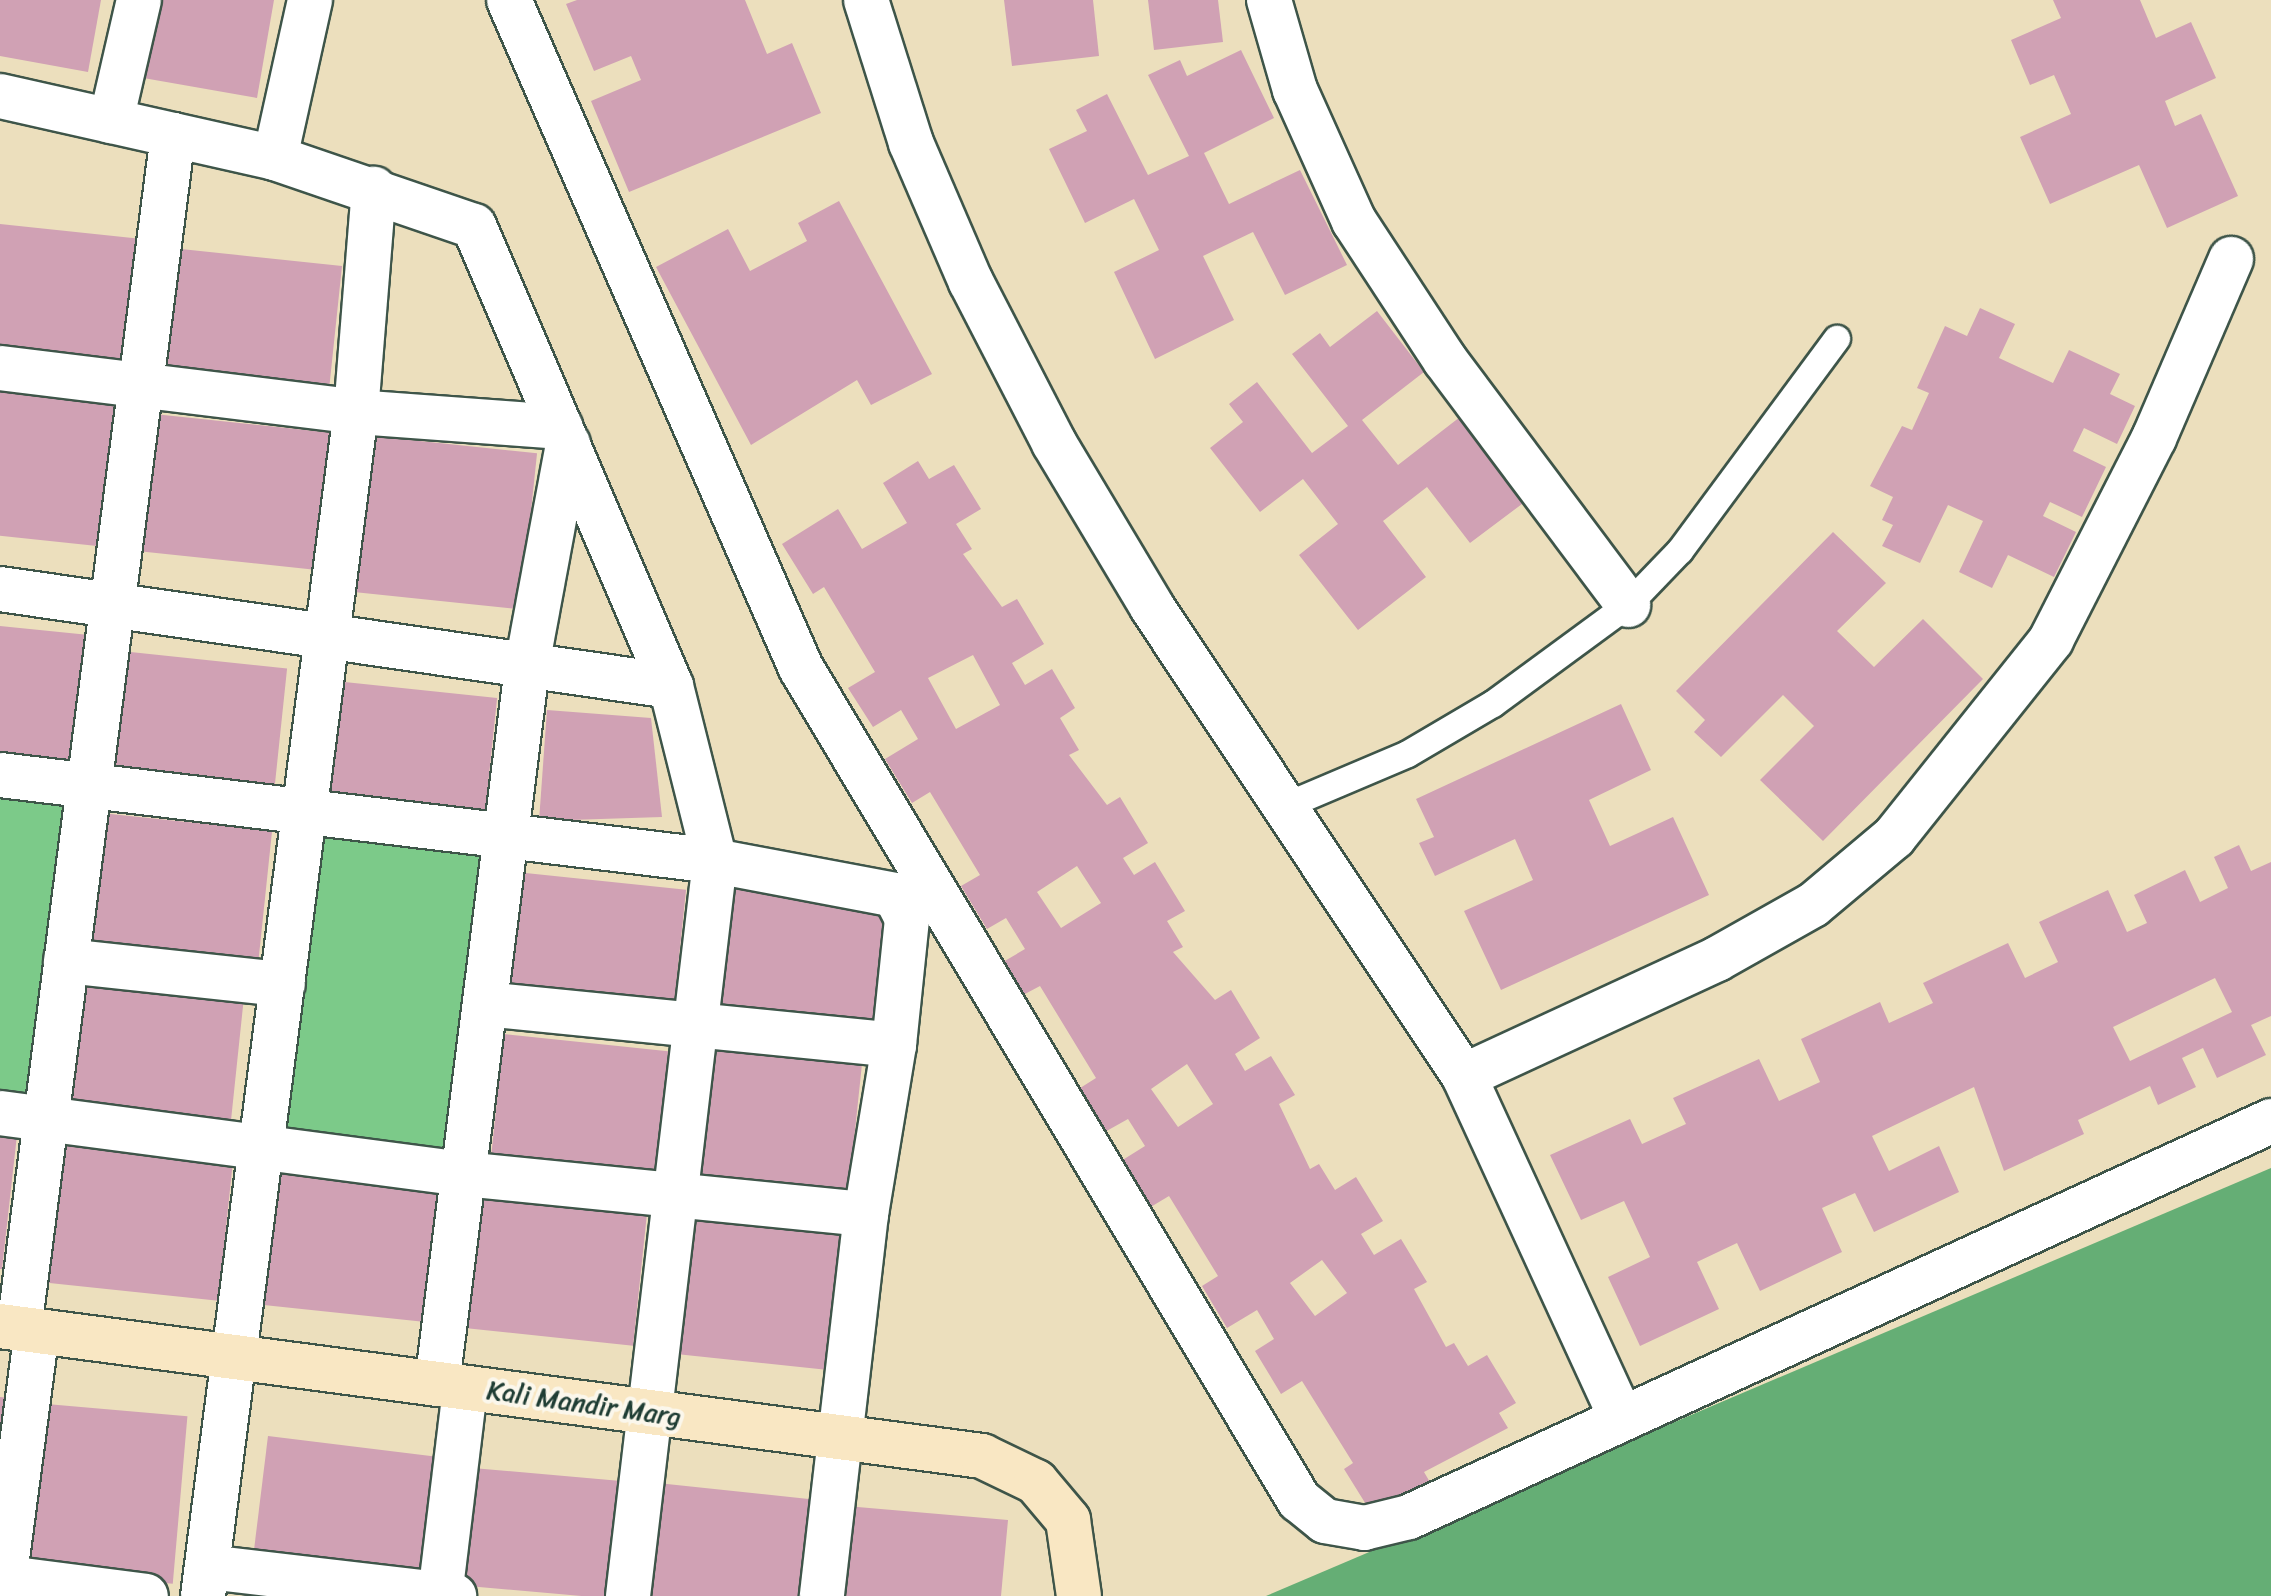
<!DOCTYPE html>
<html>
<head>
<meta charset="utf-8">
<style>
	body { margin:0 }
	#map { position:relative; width:2271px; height:1596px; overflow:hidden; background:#ecdfbd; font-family:Sriracha,sans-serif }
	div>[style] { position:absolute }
	.green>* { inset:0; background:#7cca89; transform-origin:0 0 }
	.forest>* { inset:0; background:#65ae75 }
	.building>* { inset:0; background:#d0a1b4; transform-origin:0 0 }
	.roads { filter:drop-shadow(2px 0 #3e5549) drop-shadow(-2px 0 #3e5549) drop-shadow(0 2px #3e5549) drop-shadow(0 -2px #3e5549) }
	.lane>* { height:26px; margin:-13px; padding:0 13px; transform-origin:13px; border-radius:13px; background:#fff }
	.street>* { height:44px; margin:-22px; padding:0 22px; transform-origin:22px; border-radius:22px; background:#fff }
	.secondary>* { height:44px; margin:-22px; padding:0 22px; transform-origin:22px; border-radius:22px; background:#f9e7c3 }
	span { translate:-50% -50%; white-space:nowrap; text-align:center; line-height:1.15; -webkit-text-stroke:8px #fbf7ec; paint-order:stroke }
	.street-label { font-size:26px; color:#1f3d34 }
</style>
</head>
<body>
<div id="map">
	<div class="green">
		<div style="clip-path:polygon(0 790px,66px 799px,27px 1106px,0 1103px)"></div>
		<div style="left:317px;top:834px;width:168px;height:305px;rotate:6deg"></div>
	</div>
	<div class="forest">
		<div style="clip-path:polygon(2271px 1168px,2271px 1596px,1266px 1596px)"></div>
	</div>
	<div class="building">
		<div style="clip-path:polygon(0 0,101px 0,88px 72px,0 56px)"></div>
		<div style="clip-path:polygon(146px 0,274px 0,257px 98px,132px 76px)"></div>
		<div style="clip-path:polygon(577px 0,745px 0,767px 54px,792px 43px,821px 113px,629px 192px,591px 101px,641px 80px,631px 56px,594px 71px,566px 4px)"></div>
		<div style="clip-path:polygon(1004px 0,1093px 0,1099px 56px,1012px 66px)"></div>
		<div style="clip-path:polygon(1148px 0,1218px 0,1223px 42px,1154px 50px)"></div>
		<div style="clip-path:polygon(2053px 0,2140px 0,2156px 38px,2191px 22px,2216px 78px,2165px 101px,2175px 126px,2201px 114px,2238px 196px,2167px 228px,2139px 165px,2050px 204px,2020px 137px,2071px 114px,2054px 75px,2030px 85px,2011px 40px,2061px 18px)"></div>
		<div style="clip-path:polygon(1241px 50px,1274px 118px,1204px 153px,1229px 204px,1300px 170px,1347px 265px,1285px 295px,1253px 232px,1203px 256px,1234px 320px,1155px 359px,1114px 272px,1159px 250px,1134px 199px,1085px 223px,1049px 149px,1087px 131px,1076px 110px,1107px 94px,1148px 175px,1189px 156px,1148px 75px,1180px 60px,1187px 76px)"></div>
		<div style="clip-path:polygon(839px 201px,932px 374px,871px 405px,857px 380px,751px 445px,656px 267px,728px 229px,750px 271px,807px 241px,798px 223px)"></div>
		<div style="left:0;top:224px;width:138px;height:137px;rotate:6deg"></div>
		<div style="left:162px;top:247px;width:181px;height:133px;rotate:6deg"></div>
		<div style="clip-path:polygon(1980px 308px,2015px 324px,1999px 358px,2053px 383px,2069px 350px,2120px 374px,2110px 394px,2135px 406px,2117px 444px,2084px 428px,2073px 451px,2106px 467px,2082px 517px,2050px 502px,2043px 516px,2076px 532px,2054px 577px,2008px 555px,1992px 588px,1959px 572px,1983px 521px,1948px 505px,1920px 563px,1882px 546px,1893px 525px,1882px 520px,1893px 497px,1870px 486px,1902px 426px,1912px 430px,1929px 393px,1917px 388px,1945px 326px,1967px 336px)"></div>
		<div style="clip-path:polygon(1377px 311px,1424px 372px,1362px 420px,1398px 465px,1460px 417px,1526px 501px,1470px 543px,1427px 487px,1383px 521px,1426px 577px,1358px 630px,1299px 555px,1338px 524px,1303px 479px,1260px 512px,1210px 448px,1243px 422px,1229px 404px,1257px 382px,1312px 453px,1348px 426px,1292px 354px,1320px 333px,1330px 347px)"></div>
		<div style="left:0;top:391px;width:120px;height:144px;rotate:6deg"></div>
		<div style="left:154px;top:414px;width:176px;height:138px;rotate:6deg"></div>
		<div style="left:363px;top:435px;width:175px;height:157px;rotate:6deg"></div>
		<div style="clip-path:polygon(evenodd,918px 461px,929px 479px,954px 465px,981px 509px,956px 524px,972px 549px,963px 554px,1002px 607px,1017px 599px,1044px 644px,1012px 663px,1025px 685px,1052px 669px,1075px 708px,1060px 718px,1079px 750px,1069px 755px,1107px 805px,1120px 797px,1148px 843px,1123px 858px,1134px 875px,1155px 862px,1185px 911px,1167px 921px,1183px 947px,1173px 952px,1215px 1000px,1231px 990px,1260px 1038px,1235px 1054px,1245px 1071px,1271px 1056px,1295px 1095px,1279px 1104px,1310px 1169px,1319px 1164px,1335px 1190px,1356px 1177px,1383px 1221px,1361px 1234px,1374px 1255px,1401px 1239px,1427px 1282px,1414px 1289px,1446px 1347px,1454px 1343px,1468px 1366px,1487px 1355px,1516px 1403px,1499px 1413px,1508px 1428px,1424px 1472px,1434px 1489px,1407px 1505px,1401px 1495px,1372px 1514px,1344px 1469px,1353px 1463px,1302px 1381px,1281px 1394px,1255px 1351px,1274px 1339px,1257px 1310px,1227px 1328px,1202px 1286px,1218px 1276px,1169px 1196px,1149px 1208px,1121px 1161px,1145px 1146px,1128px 1119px,1103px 1133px,1077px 1090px,1096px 1078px,1040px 986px,1023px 995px,1003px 962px,1025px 949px,1006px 918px,987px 929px,961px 886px,980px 875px,930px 792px,912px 803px,885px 759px,918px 739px,901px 710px,873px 727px,848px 688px,875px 672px,824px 587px,813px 594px,782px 544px,838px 509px,862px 549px,907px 523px,883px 483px,918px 461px,973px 655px,1000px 705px,956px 729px,928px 678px,973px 655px,918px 461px,1077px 866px,1101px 903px,1061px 928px,1037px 892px,1077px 866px,918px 461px,1187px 1064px,1213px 1104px,1178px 1127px,1151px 1089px,1187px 1064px,918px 461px,1322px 1260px,1347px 1293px,1315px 1316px,1290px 1283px,1322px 1260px)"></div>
		<div style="clip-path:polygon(1833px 532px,1886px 583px,1837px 631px,1874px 667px,1923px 619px,1983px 679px,1823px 841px,1760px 780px,1814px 726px,1783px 695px,1721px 757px,1694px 732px,1705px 720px,1676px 691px)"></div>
		<div style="clip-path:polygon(0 626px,89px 635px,74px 774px,0 766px)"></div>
		<div style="left:121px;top:651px;width:167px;height:129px;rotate:6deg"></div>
		<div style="left:335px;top:681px;width:163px;height:127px;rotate:6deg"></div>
		<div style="clip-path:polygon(1621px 704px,1651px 770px,1589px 800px,1610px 846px,1673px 817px,1709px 895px,1501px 990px,1464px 911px,1533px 880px,1515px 839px,1435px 876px,1419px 843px,1434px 837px,1416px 799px)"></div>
		<div style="clip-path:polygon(547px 710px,651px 718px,662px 817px,539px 821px)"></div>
		<div style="left:101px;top:813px;width:172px;height:138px;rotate:6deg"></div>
		<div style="clip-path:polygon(evenodd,2239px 845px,2251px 871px,2271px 862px,2271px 1016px,2251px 1025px,2266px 1055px,2217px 1078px,2203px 1048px,2182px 1058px,2196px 1087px,2158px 1105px,2150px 1086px,2078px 1120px,2084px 1134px,2004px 1171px,1974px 1087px,1872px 1136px,1889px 1171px,1939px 1146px,1959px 1192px,1874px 1232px,1855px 1193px,1822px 1208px,1842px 1252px,1760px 1291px,1737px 1243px,1697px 1262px,1719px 1309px,1640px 1346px,1608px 1277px,1650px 1257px,1624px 1201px,1581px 1220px,1550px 1155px,1630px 1119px,1642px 1144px,1686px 1124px,1673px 1098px,1759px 1059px,1779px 1101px,1820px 1082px,1801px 1039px,1880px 1002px,1889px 1023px,1933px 1003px,1923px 983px,2008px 943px,2025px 978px,2058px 962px,2039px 922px,2108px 890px,2127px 932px,2147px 923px,2134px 895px,2185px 870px,2200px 902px,2228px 888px,2214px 857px,2239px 845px,2215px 978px,2232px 1012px,2130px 1061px,2113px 1027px,2215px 978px)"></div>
		<div style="left:516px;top:872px;width:171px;height:126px;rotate:6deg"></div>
		<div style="left:730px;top:886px;width:171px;height:129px;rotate:6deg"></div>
		<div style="left:71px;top:978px;width:174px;height:128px;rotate:6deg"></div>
		<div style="left:504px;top:1034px;width:165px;height:128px;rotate:6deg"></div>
		<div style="left:705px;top:1046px;width:158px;height:136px;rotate:6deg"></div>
		<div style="clip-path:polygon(0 1133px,17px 1135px,2px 1269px,0 1269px)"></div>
		<div style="left:57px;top:1142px;width:177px;height:141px;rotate:6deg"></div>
		<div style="left:271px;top:1167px;width:177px;height:138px;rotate:6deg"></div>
		<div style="left:481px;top:1195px;width:167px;height:134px;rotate:6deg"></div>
		<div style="left:684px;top:1210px;width:165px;height:144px;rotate:6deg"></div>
		<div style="clip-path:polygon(0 1397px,10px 1398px,0 1474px)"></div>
		<div style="left:35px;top:1403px;width:153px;height:168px;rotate:5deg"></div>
		<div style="left:268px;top:1436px;width:170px;height:124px;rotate:7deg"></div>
		<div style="left:461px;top:1467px;width:169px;height:118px;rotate:5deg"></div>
		<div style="clip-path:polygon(648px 1482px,818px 1500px,808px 1596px,636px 1596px)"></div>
		<div style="clip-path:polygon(846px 1506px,1008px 1520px,1001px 1596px,838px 1596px)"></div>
	</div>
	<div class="roads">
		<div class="lane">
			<div style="left:1288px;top:805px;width:130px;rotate:-23deg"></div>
			<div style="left:1408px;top:754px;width:99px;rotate:-30.5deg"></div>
			<div style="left:1493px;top:704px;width:167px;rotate:-36.3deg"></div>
			<div style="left:1628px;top:605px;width:75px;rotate:-46.1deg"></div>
			<div style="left:1680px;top:551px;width:264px;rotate:-53.5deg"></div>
		</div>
		<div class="street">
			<div style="left:509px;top:0;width:729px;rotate:66.39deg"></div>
			<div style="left:801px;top:668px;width:970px;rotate:59.1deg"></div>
			<div style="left:1299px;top:1500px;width:33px;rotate:39deg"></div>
			<div style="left:1325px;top:1521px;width:40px;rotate:10deg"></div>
			<div style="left:1364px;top:1528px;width:46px;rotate:-13.7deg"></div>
			<div style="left:1409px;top:1517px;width:949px;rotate:-24.67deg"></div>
			<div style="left:866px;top:0;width:150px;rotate:72.5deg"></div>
			<div style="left:911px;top:143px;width:151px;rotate:66.7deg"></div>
			<div style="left:971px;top:282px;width:181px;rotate:62.7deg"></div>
			<div style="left:1054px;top:443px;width:191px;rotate:59.1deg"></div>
			<div style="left:1152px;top:607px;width:563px;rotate:56.37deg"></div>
			<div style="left:1464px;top:1076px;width:373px;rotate:65.3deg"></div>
			<div style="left:1269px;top:0;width:94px;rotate:73.9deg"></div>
			<div style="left:1295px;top:90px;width:144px;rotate:65.8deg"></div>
			<div style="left:1354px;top:221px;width:166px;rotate:56.8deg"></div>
			<div style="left:1445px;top:360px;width:306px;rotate:53.2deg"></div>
			<div style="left:0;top:96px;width:282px;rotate:12.7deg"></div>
			<div style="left:275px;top:158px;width:210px;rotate:18.9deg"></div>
			<div style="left:474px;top:226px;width:500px;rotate:66.82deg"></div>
			<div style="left:111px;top:121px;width:124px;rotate:-77deg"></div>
			<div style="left:275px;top:158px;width:162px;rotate:-77.5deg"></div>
			<div style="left:0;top:368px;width:359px;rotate:7deg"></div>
			<div style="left:356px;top:412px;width:205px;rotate:4.2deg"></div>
			<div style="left:0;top:589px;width:678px;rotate:8.23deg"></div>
			<div style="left:671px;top:686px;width:180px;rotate:75.9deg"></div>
			<div style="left:715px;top:861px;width:740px;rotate:96.75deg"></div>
			<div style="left:0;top:775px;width:720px;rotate:6.86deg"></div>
			<div style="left:715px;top:861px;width:183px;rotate:10.7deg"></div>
			<div style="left:895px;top:895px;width:27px;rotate:63deg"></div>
			<div style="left:907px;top:919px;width:127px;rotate:95.9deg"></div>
			<div style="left:894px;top:1045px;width:171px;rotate:99.4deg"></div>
			<div style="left:866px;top:1214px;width:385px;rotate:96.6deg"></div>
			<div style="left:66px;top:961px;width:218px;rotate:6.1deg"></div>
			<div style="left:485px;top:1004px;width:411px;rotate:5.7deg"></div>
			<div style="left:1464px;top:1076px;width:279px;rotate:-24.8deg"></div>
			<div style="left:1717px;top:959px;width:110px;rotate:-29.4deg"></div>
			<div style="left:1813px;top:905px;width:106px;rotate:-40deg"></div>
			<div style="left:1894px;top:837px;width:252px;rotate:-51.4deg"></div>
			<div style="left:2051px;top:640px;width:227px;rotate:-63deg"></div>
			<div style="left:2154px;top:438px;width:195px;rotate:-66.7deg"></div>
			<div style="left:0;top:1113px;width:468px;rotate:7.5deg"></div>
			<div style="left:464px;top:1174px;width:404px;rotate:5.7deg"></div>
			<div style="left:19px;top:1329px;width:1204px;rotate:-82.65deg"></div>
			<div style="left:437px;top:1384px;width:730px;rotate:-82.84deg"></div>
			<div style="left:528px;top:660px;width:220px;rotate:-79.5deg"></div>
			<div style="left:208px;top:1567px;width:248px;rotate:6.7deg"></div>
			<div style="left:0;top:1577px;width:147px;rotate:7.4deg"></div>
			<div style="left:2px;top:1596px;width:267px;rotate:-82.5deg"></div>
			<div style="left:203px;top:1596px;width:1194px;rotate:-82.64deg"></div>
			<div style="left:356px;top:412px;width:224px;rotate:-85.4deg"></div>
			<div style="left:440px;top:1596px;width:209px;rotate:-83.1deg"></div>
		</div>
		<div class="secondary">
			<div style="left:0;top:1326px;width:991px;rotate:7.54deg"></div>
			<div style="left:982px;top:1456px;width:60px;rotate:25.7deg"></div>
			<div style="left:1036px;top:1482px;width:50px;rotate:49.9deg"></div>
			<div style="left:1068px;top:1520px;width:77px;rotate:81.8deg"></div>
		</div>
	</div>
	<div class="street-label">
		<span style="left:584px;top:1404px;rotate:8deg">Kali Mandir Marg</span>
	</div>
</div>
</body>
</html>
